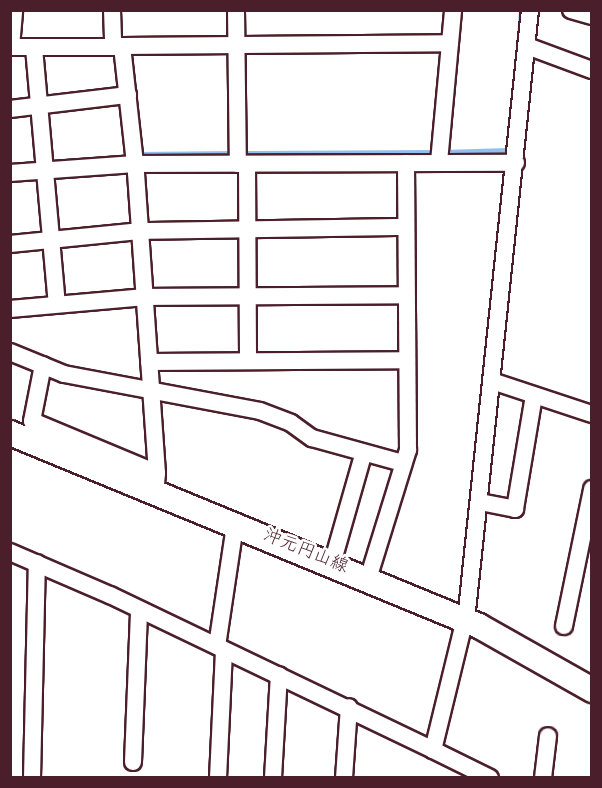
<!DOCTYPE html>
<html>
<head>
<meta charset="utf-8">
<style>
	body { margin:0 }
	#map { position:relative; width:602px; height:788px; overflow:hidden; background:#fff; font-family:"Gochi Hand","Klee One",sans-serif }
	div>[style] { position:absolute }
	.stream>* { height:4.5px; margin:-2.25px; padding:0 2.25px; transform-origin:2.25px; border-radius:2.25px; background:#93bfec }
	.roads { filter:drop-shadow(2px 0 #4a1f2b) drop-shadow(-2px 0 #4a1f2b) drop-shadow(0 2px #4a1f2b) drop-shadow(0 -2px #4a1f2b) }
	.street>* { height:16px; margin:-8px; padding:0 8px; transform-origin:8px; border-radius:8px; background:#fff }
	.secondary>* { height:24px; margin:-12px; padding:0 12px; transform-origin:12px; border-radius:12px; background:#fff }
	span { translate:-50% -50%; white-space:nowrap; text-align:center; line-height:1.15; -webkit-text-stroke:5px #fff; paint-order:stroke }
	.street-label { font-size:18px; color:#4a1f2b }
	.frame { position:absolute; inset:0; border:12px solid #4a1f2b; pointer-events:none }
</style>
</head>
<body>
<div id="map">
	<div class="stream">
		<div style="left:517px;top:62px;width:52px;rotate:-85.6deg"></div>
		<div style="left:443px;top:152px;width:64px;rotate:-1.8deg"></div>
		<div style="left:242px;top:153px;width:193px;rotate:-0.3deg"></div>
		<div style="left:137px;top:154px;width:97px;rotate:-0.6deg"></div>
	</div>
	<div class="roads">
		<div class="street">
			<div style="left:112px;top:10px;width:37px;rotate:88deg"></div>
			<div style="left:113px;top:47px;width:9px;rotate:-6deg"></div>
			<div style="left:122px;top:46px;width:128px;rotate:83.7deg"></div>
			<div style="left:136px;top:173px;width:301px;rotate:86deg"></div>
			<div style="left:157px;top:473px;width:21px;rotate:95deg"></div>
			<div style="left:236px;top:10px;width:154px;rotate:89.3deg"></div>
			<div style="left:571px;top:10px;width:22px;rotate:16deg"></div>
			<div style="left:122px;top:46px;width:328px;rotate:-0.5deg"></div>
			<div style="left:527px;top:46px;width:69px;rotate:20.3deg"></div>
			<div style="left:10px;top:47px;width:103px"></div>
			<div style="left:11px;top:47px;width:37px;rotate:-85deg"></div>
			<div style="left:34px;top:48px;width:257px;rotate:84.9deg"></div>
			<div style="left:10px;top:109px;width:119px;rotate:-6.8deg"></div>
			<div style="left:439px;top:162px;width:153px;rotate:-84.7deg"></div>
			<div style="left:247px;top:164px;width:195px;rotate:89.7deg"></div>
			<div style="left:10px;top:173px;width:125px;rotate:-4.1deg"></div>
			<div style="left:135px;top:164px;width:381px;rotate:-0.2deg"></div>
			<div style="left:10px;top:244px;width:132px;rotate:-5.7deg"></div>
			<div style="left:141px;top:231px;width:264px;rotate:-0.9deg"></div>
			<div style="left:10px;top:309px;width:136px;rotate:-5.1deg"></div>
			<div style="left:145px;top:297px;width:260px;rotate:-0.4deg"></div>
			<div style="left:10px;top:352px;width:58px;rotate:22.2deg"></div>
			<div style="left:64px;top:374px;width:199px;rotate:10.7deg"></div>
			<div style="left:260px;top:411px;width:33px;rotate:21deg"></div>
			<div style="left:291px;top:423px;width:26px;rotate:36deg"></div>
			<div style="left:312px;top:438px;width:94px;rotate:15.4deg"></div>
			<div style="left:149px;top:362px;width:257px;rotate:-0.4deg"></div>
			<div style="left:43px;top:365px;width:57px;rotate:101.1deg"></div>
			<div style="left:32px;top:421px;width:135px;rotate:22.6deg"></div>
			<div style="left:492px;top:381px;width:105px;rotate:18.3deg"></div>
			<div style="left:480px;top:502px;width:36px;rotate:11deg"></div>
			<div style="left:515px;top:509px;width:115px;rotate:-80.5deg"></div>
			<div style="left:10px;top:552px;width:109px;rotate:23.3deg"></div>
			<div style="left:110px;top:595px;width:358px;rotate:25.6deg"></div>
			<div style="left:332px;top:564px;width:113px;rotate:-74.1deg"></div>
			<div style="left:368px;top:579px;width:135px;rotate:-72.8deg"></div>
			<div style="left:408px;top:450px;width:287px;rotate:-90.4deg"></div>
			<div style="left:564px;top:626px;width:140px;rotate:-78.4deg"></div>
			<div style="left:217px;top:646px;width:122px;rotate:-81.5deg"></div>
			<div style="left:133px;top:762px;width:152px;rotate:-87.7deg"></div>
			<div style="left:32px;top:778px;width:215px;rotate:-88.7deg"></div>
			<div style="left:218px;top:778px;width:128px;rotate:-87.3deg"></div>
			<div style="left:273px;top:778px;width:103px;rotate:-86.7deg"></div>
			<div style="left:344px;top:778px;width:71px;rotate:-86deg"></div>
			<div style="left:490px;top:778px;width:64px;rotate:-153.8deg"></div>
			<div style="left:433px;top:750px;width:143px;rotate:-76.3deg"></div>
			<div style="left:467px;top:611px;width:604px;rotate:-84.02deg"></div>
			<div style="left:543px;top:778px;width:42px;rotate:-83.2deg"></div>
		</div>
		<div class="secondary">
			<div style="left:10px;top:433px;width:507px;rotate:22.37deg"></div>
			<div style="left:479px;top:626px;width:130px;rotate:29.5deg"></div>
		</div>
	</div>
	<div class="street-label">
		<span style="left:305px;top:553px;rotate:22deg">沖元円山線</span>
	</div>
	<div class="frame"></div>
</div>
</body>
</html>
